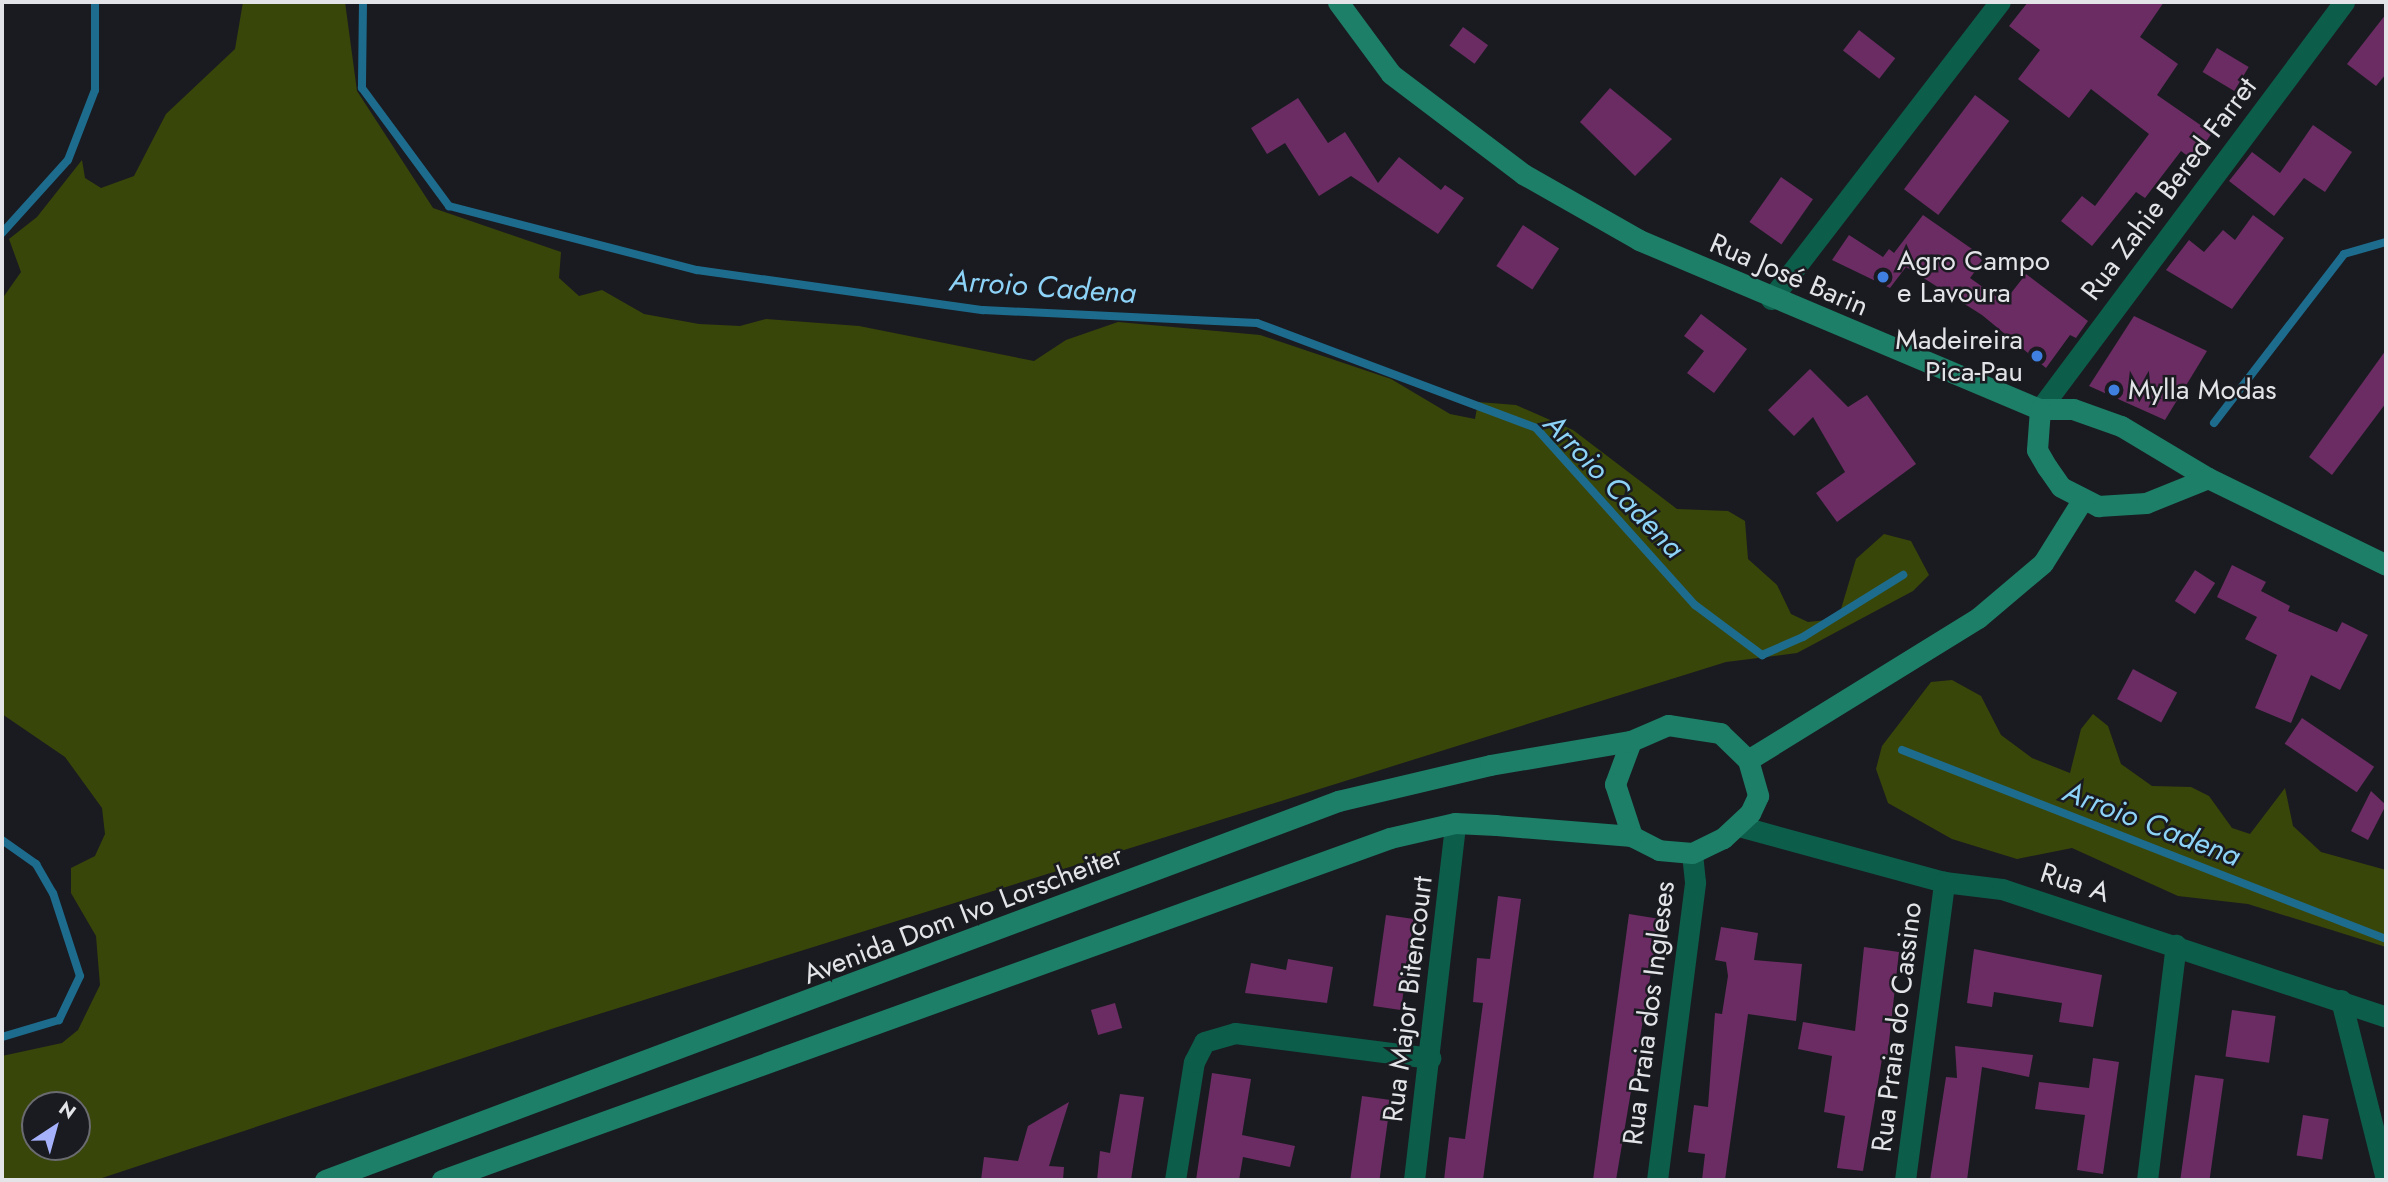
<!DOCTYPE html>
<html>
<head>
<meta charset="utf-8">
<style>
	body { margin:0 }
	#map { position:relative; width:2388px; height:1182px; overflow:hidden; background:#1a1b20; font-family:Jost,sans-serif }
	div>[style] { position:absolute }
	.green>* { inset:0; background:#394609 }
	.stream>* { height:8px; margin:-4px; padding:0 4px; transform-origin:4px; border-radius:4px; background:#1d6c8e }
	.building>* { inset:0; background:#6a2c62; transform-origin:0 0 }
	.street>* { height:21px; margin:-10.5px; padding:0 10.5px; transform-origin:10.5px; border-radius:10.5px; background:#0d5d4b }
	.secondary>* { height:21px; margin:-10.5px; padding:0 10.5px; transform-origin:10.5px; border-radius:10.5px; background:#1d7f68 }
	.dots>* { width:19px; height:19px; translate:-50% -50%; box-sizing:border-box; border:4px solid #1a1b20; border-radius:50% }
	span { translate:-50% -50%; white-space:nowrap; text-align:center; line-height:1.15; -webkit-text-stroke:5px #1a1b20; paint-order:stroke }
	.street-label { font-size:28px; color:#e3e4e8 }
	.poi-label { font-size:28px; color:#e3e4e8 }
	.left { translate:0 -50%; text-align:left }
	.right { translate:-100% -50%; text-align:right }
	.water-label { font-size:30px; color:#8dd3f7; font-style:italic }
	.frame { position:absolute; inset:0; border:4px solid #e3e4e8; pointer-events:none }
	.north { position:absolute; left:21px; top:1091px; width:70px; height:70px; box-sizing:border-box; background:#1a1b20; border:2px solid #6a6b70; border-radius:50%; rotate:36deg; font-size:19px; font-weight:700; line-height:28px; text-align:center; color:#e3e4e8 }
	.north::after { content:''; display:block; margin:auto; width:24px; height:32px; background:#a6b1fc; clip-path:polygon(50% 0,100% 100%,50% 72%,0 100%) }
</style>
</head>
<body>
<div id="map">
	<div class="green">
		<div style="clip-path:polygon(evenodd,243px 2px,345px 2px,357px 91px,433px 208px,561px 252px,559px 278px,579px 296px,602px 290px,644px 314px,699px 324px,740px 326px,766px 319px,859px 326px,1034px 361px,1066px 340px,1118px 322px,1260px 335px,1391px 379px,1450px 414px,1475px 419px,1478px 402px,1516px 405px,1573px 430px,1677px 509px,1728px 511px,1745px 521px,1748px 559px,1777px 585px,1791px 614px,1808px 622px,1827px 620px,1841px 609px,1856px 559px,1884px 534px,1911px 541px,1929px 575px,1913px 591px,1797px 653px,1726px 662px,551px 1029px,96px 1180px,2px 1180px,2px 1056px,62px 1043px,78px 1030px,100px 985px,96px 936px,71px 893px,71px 868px,95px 856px,105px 834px,102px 808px,65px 757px,2px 714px,2px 299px,21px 272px,9px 239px,37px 217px,82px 160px,85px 178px,101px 188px,134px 176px,166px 114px,235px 49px,243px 2px,35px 1105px,77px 1105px,77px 1147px,35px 1147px,35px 1105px)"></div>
		<div style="clip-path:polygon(1952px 680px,1981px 696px,2001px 735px,2032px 758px,2070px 773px,2081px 729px,2093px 714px,2108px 726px,2121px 764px,2152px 786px,2191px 787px,2209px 796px,2232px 828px,2250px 834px,2285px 788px,2293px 826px,2321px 852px,2386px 870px,2386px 947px,2248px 904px,2178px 896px,2072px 848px,2017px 859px,1952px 839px,1888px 803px,1876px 769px,1882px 746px,1931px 682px)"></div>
	</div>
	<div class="stream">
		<div style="left:363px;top:2px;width:86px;rotate:90.7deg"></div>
		<div style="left:362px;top:88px;width:147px;rotate:53.6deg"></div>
		<div style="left:449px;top:206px;width:256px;rotate:14.5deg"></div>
		<div style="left:697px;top:270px;width:289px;rotate:8deg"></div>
		<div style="left:983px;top:310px;width:274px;rotate:2.7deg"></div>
		<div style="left:1257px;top:323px;width:298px;rotate:20.6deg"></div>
		<div style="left:1536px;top:428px;width:238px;rotate:48.1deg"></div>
		<div style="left:1695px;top:605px;width:84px;rotate:36.7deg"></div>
		<div style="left:1762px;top:655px;width:45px;rotate:-23.7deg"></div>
		<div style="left:1803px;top:637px;width:118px;rotate:-31.8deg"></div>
		<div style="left:2px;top:233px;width:98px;rotate:-47.9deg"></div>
		<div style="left:68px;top:160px;width:75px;rotate:-68.9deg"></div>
		<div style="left:95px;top:90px;width:88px;rotate:-90deg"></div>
		<div style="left:2214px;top:423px;width:213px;rotate:-52.4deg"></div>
		<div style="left:2344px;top:254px;width:44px;rotate:-15.9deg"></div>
		<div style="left:1902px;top:750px;width:520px;rotate:21.33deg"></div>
		<div style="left:2px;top:840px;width:42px;rotate:35.2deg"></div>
		<div style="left:36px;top:864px;width:34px;rotate:60deg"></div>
		<div style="left:53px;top:893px;width:87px;rotate:72deg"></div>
		<div style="left:80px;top:976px;width:49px;rotate:115.5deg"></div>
		<div style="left:59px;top:1020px;width:59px;rotate:163.4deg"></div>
	</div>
	<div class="building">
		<div style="clip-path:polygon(2028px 2px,2164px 2px,2140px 37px,2178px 64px,2157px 95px,2212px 133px,2193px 160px,2181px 151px,2145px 198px,2136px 192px,2092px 246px,2061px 221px,2082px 196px,2095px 206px,2149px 134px,2091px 89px,2069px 118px,2018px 79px,2040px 50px,2009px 26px)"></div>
		<div style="clip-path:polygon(2386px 14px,2386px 74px,2376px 86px,2347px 64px)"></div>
		<div style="left:1463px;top:27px;width:31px;height:23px;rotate:36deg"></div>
		<div style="left:1859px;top:30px;width:46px;height:26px;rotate:38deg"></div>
		<div style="left:2217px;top:48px;width:37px;height:28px;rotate:31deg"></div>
		<div style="clip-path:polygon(1610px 88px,1672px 139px,1635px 176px,1580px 122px)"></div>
		<div style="left:1975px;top:95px;width:43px;height:118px;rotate:37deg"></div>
		<div style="clip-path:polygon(1298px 98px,1328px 143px,1345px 132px,1378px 183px,1399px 157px,1441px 190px,1445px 185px,1464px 198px,1438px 234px,1351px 176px,1319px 196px,1285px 143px,1267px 154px,1251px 128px)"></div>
		<div style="clip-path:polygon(2313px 125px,2352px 152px,2325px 192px,2304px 178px,2274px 216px,2229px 181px,2252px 152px,2280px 173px)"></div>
		<div style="left:1781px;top:177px;width:39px;height:55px;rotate:35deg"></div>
		<div style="clip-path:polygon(1923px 215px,1985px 258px,1970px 278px,2004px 302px,2026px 274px,2088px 321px,2076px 338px,2070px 335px,2046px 368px,1982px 315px,1906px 267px,1890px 288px,1832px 260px,1849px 235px,1883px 257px,1889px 249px,1894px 253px)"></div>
		<div style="clip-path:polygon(2253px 215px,2284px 238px,2232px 309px,2166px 270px,2189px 240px,2204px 252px,2223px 230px,2235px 240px)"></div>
		<div style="left:1523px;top:225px;width:43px;height:49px;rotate:33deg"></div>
		<div style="clip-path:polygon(1701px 314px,1747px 349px,1714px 393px,1687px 373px,1704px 351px,1684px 336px)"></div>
		<div style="clip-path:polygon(2134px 316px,2207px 351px,2165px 420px,2089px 386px)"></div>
		<div style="clip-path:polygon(2386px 350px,2386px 403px,2332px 475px,2309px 457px)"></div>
		<div style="clip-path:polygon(1810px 369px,1848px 407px,1867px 395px,1916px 464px,1837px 522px,1816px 493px,1845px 472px,1813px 417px,1794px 436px,1768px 410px)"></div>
		<div style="clip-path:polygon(2232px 565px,2266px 582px,2261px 591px,2290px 606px,2288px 611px,2337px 632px,2342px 622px,2368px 635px,2340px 690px,2311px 675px,2291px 723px,2255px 708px,2277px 655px,2245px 639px,2257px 617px,2217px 597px)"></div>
		<div style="left:2195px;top:570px;width:24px;height:37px;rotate:33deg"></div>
		<div style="left:2133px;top:669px;width:50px;height:34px;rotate:28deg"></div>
		<div style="left:2302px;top:718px;width:87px;height:31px;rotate:34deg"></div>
		<div style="clip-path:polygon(2371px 791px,2386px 805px,2368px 840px,2351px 831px)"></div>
		<div style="clip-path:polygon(1498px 896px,1521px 899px,1483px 1180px,1444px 1180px,1449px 1137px,1465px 1139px,1483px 1003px,1473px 1002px,1477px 958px,1490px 959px)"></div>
		<div style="clip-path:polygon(1629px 914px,1660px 919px,1616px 1180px,1593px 1180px)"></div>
		<div style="left:1386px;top:915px;width:28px;height:92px;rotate:8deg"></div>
		<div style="clip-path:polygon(1721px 927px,1758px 933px,1754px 960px,1802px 964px,1796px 1021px,1748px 1014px,1725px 1180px,1702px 1180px,1705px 1154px,1688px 1152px,1694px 1105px,1708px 1107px,1715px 1013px,1722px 1014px,1728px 976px,1726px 962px,1715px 960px)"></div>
		<div style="clip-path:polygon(1864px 947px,1899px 952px,1887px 1060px,1882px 1059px,1863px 1171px,1837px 1168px,1845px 1116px,1824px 1112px,1832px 1056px,1798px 1049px,1803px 1022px,1855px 1031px)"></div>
		<div style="clip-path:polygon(1974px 949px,2102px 975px,2093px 1027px,2059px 1022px,2062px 1003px,1994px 992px,1992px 1007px,1967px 1003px)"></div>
		<div style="clip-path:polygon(1288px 959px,1333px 967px,1327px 1003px,1245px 993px,1251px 963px,1286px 970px)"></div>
		<div style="left:1115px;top:1003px;width:26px;height:25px;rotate:74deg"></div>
		<div style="left:2232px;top:1010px;width:44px;height:47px;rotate:8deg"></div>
		<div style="clip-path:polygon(1955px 1046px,2033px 1055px,2029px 1077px,1982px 1067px,1967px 1180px,1930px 1180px,1946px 1077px,1957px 1078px)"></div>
		<div style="clip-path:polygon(2093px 1058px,2119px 1062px,2103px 1174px,2077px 1170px,2085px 1115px,2035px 1109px,2039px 1082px,2089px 1088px)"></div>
		<div style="clip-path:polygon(1212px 1073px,1251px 1079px,1242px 1135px,1295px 1146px,1290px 1167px,1243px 1157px,1239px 1180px,1196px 1180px)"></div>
		<div style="left:2195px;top:1075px;width:29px;height:106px;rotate:8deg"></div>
		<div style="clip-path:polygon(1120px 1094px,1144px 1097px,1131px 1180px,1097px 1180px,1100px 1151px,1110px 1153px)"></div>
		<div style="left:1362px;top:1096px;width:29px;height:85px;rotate:8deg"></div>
		<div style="clip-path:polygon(1069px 1102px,1049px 1166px,1064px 1167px,1063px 1180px,981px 1180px,984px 1157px,1018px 1161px,1028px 1126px)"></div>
		<div style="left:2303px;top:1115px;width:26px;height:41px;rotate:9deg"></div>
	</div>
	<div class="street">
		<div style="left:1771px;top:299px;width:375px;rotate:-52.4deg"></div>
		<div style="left:2040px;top:409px;width:508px;rotate:-53.24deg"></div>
		<div style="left:1739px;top:826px;width:213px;rotate:15.3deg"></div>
		<div style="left:1944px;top:882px;width:58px;rotate:6.9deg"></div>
		<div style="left:2002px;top:889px;width:405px;rotate:18.4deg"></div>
		<div style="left:2341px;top:1000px;width:185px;rotate:75.9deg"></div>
		<div style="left:1175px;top:1180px;width:120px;rotate:-80.9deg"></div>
		<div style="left:1194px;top:1062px;width:22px;rotate:-63deg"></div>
		<div style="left:1204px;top:1042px;width:32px;rotate:-16deg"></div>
		<div style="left:1235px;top:1033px;width:197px;rotate:7.3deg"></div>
		<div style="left:1414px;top:1180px;width:359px;rotate:-83.4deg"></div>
		<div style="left:1657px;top:1180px;width:300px;rotate:-82.7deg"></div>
		<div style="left:1695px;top:882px;width:29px;rotate:-96deg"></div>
		<div style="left:1905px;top:1180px;width:301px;rotate:-82.5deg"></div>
		<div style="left:2147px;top:1180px;width:237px;rotate:-83deg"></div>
	</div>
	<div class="secondary">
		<div style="left:1338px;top:2px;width:89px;rotate:53.6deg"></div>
		<div style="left:1391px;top:74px;width:166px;rotate:37.1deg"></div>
		<div style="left:1523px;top:174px;width:133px;rotate:29.6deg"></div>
		<div style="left:1639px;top:240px;width:435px;rotate:22.9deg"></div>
		<div style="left:2040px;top:409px;width:33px"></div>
		<div style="left:2073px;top:409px;width:51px;rotate:19.5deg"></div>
		<div style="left:2121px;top:426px;width:101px;rotate:30.9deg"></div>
		<div style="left:2208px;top:478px;width:198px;rotate:26deg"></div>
		<div style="left:2040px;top:409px;width:41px;rotate:94.2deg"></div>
		<div style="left:2037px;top:450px;width:20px;rotate:60deg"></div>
		<div style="left:2047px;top:467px;width:24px;rotate:55deg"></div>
		<div style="left:2061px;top:487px;width:42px;rotate:27.2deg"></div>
		<div style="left:2098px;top:506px;width:48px;rotate:-3.6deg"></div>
		<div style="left:2146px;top:503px;width:67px;rotate:-22deg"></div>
		<div style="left:1631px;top:741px;width:46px;rotate:110.4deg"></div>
		<div style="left:1615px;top:784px;width:55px;rotate:71.9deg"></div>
		<div style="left:1748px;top:760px;width:270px;rotate:-31.7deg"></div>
		<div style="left:1978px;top:618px;width:85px;rotate:-40.2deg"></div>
		<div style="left:2043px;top:563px;width:75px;rotate:-58deg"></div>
		<div style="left:325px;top:1180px;width:1082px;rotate:-20.51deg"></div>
		<div style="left:1338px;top:801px;width:156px;rotate:-13.3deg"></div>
		<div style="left:1490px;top:765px;width:143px;rotate:-9.7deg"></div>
		<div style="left:1631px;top:741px;width:40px;rotate:-23.4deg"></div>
		<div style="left:1668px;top:725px;width:53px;rotate:8.7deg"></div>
		<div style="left:1720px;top:733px;width:39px;rotate:44deg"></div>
		<div style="left:1748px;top:760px;width:37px;rotate:74deg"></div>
		<div style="left:1758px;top:796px;width:19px;rotate:115deg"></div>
		<div style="left:1750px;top:813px;width:37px;rotate:137deg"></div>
		<div style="left:1723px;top:838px;width:34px;rotate:154deg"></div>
		<div style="left:1692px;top:853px;width:33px;rotate:-175deg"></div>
		<div style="left:1659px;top:850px;width:30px;rotate:-153deg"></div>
		<div style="left:1632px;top:836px;width:136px;rotate:-175.4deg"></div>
		<div style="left:1496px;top:825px;width:41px;rotate:-177.2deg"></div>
		<div style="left:1455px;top:823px;width:67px;rotate:167deg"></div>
		<div style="left:1390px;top:838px;width:1008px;rotate:160.16deg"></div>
	</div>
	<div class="dots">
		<div style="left:1883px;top:277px;background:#3f7fe0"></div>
		<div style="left:2037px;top:356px;background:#3f7fe0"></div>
		<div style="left:2114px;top:390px;background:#3f7fe0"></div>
	</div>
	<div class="street-label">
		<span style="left:2169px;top:189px;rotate:-53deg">Rua Zahie Bered Farret</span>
		<span style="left:1789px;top:275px;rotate:23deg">Rua José Barin</span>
		<span style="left:2075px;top:883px;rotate:18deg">Rua A</span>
		<span style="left:963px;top:915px;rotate:-21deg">Avenida Dom Ivo Lorscheiter</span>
		<span style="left:1408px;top:999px;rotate:-83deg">Rua Major Bitencourt</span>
		<span style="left:1649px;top:1013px;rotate:-83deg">Rua Praia dos Ingleses</span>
		<span style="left:1897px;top:1027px;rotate:-83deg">Rua Praia do Cassino</span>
	</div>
	<div class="poi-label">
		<span class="left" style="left:1897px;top:277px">Agro Campo<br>e Lavoura</span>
		<span class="right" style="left:2023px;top:356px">Madeireira<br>Pica-Pau</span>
		<span class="left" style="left:2128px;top:390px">Mylla Modas</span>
	</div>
	<div class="water-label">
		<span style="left:1043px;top:287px;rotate:4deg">Arroio Cadena</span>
		<span style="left:1614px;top:486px;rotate:46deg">Arroio Cadena</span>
		<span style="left:2152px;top:824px;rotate:21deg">Arroio Cadena</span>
	</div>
	<div class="frame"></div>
	<div class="north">N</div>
</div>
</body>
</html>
